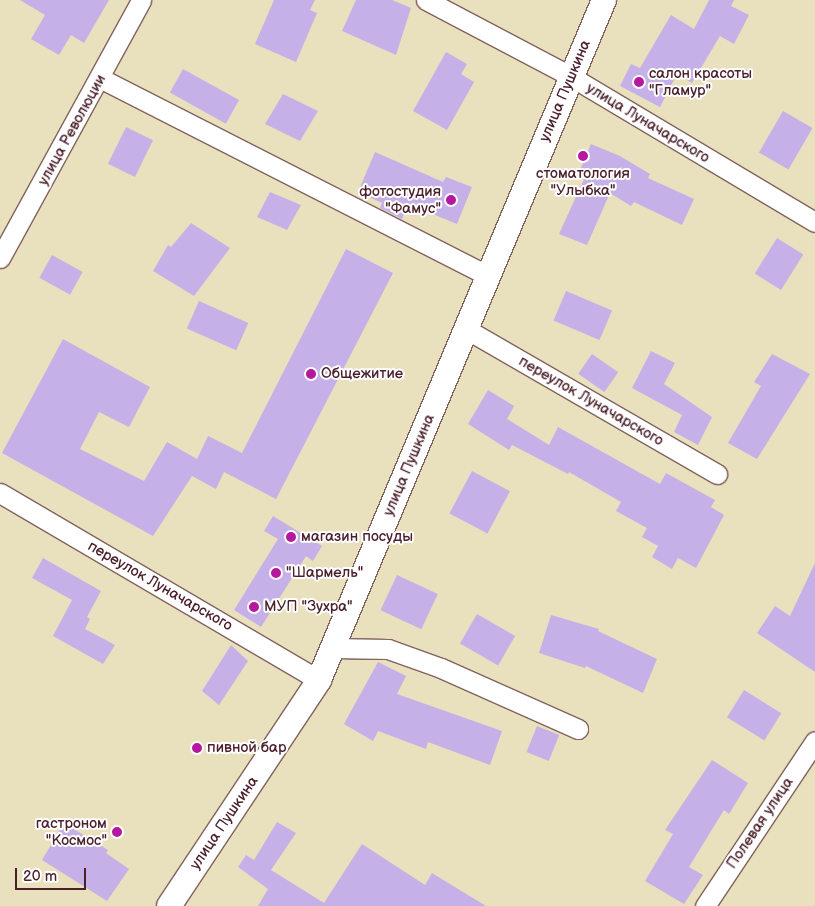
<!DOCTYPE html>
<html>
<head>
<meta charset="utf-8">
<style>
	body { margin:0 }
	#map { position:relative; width:815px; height:906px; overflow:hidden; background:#e9e0be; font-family:"Balsamiq Sans",sans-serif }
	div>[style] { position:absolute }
	.building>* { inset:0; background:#c5b1e7; transform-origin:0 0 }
	.roads { filter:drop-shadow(1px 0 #82635e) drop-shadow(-1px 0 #82635e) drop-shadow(0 1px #82635e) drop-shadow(0 -1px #82635e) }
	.minor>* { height:19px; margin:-9.5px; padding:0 9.5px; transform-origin:9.5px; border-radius:9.5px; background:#fff }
	.tertiary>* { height:24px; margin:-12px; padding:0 12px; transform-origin:12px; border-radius:12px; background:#fff }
	.dots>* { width:14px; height:14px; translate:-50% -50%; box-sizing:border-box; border:2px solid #fff; border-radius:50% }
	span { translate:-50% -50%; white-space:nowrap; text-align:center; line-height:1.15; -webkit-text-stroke:4px #fff; paint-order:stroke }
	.poi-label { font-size:15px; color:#4a1f2b }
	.left { translate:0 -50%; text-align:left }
	.right { translate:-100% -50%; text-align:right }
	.street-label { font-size:15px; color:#4a1f2b }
	.scale { position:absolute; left:15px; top:868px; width:71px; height:22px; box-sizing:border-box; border:2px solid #4a1f2b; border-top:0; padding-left:6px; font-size:15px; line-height:18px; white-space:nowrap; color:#4a1f2b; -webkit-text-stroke:4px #fff; paint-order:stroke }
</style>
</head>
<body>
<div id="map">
	<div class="building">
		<div style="clip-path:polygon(20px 0,109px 0,84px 43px,71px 35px,59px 55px,31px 39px,45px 15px)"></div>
		<div style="clip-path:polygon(274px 0,315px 0,310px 10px,317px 13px,296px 62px,255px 44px)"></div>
		<div style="clip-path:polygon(356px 0,392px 0,411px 8px,396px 55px,342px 31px)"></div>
		<div style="clip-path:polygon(709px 0,734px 0,731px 6px,749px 15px,734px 44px,720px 36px,692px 83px,677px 74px,660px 107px,620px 86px,631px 64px,640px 68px,671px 15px,694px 29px)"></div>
		<div style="clip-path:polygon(446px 52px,467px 64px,461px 74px,474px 82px,447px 130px,413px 111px)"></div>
		<div style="left:183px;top:69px;width:64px;height:27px;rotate:29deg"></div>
		<div style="clip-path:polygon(283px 94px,318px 111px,300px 141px,265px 124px)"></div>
		<div style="left:783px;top:111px;width:34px;height:48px;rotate:30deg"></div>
		<div style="left:126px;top:127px;width:30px;height:41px;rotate:26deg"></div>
		<div style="clip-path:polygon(591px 144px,620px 156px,650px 174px,648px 178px,694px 199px,682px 225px,634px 202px,631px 206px,610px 193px,587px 245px,559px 234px,585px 177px,578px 175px)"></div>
		<div style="clip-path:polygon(375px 152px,443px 182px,446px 177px,472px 187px,457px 224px,408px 204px,402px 219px,380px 208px,382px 203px,358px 192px)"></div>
		<div style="clip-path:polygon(270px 192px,301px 205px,287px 230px,257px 217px)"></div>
		<div style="clip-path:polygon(191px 223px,230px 248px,194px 296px,153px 271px,168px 245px,171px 247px)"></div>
		<div style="left:777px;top:238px;width:31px;height:42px;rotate:32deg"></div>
		<div style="clip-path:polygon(346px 249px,393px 273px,276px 499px,224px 472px,216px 489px,192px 476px,153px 536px,2px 453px,63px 339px,150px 387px,129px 427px,99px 412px,80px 449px,144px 481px,167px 442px,197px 459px,208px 436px,242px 453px)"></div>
		<div style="left:52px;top:255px;width:35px;height:26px;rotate:29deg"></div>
		<div style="left:566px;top:291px;width:50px;height:32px;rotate:23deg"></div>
		<div style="left:199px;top:301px;width:54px;height:30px;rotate:24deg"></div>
		<div style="clip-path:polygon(651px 351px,675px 363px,664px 384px,712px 417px,698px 445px,674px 432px,682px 415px,632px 388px)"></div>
		<div style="left:592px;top:354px;width:32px;height:24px;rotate:35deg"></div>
		<div style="clip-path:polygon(772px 354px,810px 374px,757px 459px,728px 443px,761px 386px,754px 382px)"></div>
		<div style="clip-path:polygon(488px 390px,514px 406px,507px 419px,549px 445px,558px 427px,660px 484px,666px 473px,715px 500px,711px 507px,724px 515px,696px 568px,678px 558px,672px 569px,652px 557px,658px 546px,642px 537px,647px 528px,616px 511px,621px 502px,569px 472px,568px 474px,512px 445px,509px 450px,468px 424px)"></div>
		<div style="left:472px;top:471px;width:43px;height:48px;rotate:28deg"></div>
		<div style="clip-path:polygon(273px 516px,322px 546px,313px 561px,306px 556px,261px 627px,234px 610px,278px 539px,264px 531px)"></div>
		<div style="clip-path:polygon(43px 558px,101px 591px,87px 617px,90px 619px,85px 629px,115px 645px,103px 664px,53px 636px,72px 600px,32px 578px)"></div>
		<div style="clip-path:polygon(815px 563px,815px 672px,757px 633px,775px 606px,790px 616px)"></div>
		<div style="left:397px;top:575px;width:45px;height:39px;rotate:25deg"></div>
		<div style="left:477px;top:614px;width:44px;height:34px;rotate:30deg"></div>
		<div style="clip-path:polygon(551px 615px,599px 629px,598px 631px,657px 659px,643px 693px,586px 666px,585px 668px,539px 653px)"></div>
		<div style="clip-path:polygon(231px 645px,248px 661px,219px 705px,202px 691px)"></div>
		<div style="clip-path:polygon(378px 662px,406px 676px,397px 694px,502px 731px,490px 765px,428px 742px,426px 749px,378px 731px,373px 741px,344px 724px)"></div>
		<div style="left:744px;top:690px;width:44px;height:32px;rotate:32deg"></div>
		<div style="left:537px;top:726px;width:24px;height:28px;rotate:22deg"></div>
		<div style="clip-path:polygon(712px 760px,748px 783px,729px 814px,724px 810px,689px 867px,703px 875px,684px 904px,645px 881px,673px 834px,665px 830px)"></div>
		<div style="clip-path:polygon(277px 822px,296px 833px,271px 870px,324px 903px,362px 844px,425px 885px,432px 873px,486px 906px,258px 906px,268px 889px,238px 867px,246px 855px,254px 860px)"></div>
		<div style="clip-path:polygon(64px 823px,108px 850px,106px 853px,129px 869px,107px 901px,42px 860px)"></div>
	</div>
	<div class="roads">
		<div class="minor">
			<div style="left:426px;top:0;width:163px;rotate:27.8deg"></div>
			<div style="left:570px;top:76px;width:285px;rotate:30.8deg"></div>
			<div style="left:100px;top:78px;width:436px;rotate:27deg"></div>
			<div style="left:0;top:258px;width:294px;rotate:-61.3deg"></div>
			<div style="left:466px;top:329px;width:290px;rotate:30deg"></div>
			<div style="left:0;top:493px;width:370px;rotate:30.4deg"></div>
			<div style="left:332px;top:648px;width:56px;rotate:1deg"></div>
			<div style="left:388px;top:649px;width:56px;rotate:19.7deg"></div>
			<div style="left:441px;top:668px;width:150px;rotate:24deg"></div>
			<div style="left:705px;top:906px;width:198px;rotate:-56.3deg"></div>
		</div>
		<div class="tertiary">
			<div style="left:169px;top:906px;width:271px;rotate:-56.4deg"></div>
			<div style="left:319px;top:680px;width:737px;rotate:-67.26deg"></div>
		</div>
	</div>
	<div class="dots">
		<div style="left:639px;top:82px;background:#b5179e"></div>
		<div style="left:583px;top:156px;background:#b5179e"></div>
		<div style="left:451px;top:200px;background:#b5179e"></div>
		<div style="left:311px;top:374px;background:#b5179e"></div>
		<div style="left:291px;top:537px;background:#b5179e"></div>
		<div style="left:276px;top:573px;background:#b5179e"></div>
		<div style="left:254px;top:607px;background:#b5179e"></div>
		<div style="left:197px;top:748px;background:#b5179e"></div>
		<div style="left:117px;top:832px;background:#b5179e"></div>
	</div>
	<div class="poi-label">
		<span class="left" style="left:649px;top:82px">салон красоты<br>"Гламур"</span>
		<span style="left:583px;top:182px">стоматология<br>"Улыбка"</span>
		<span class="right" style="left:441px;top:200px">фотостудия<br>"Фамус"</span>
		<span class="left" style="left:321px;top:374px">Общежитие</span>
		<span class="left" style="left:301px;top:537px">магазин посуды</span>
		<span class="left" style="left:286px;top:573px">"Шармель"</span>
		<span class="left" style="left:264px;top:607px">МУП "Зухра"</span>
		<span class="left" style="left:207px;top:748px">пивной бар</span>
		<span class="right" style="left:107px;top:832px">гастроном<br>"Космос"</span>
	</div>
	<div class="street-label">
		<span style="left:565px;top:91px;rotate:-67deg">улица Пушкина</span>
		<span style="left:648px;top:123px;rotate:31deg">улица Луначарского</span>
		<span style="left:72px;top:130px;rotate:-61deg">улица Революции</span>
		<span style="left:591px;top:401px;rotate:30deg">переулок Луначарского</span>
		<span style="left:409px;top:465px;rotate:-67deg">улица Пушкина</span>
		<span style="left:160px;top:586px;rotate:30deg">переулок Луначарского</span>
		<span style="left:224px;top:823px;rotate:-56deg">улица Пушкина</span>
		<span style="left:760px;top:823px;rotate:-56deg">Полевая улица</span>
	</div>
	<div class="scale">20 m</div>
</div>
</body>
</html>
